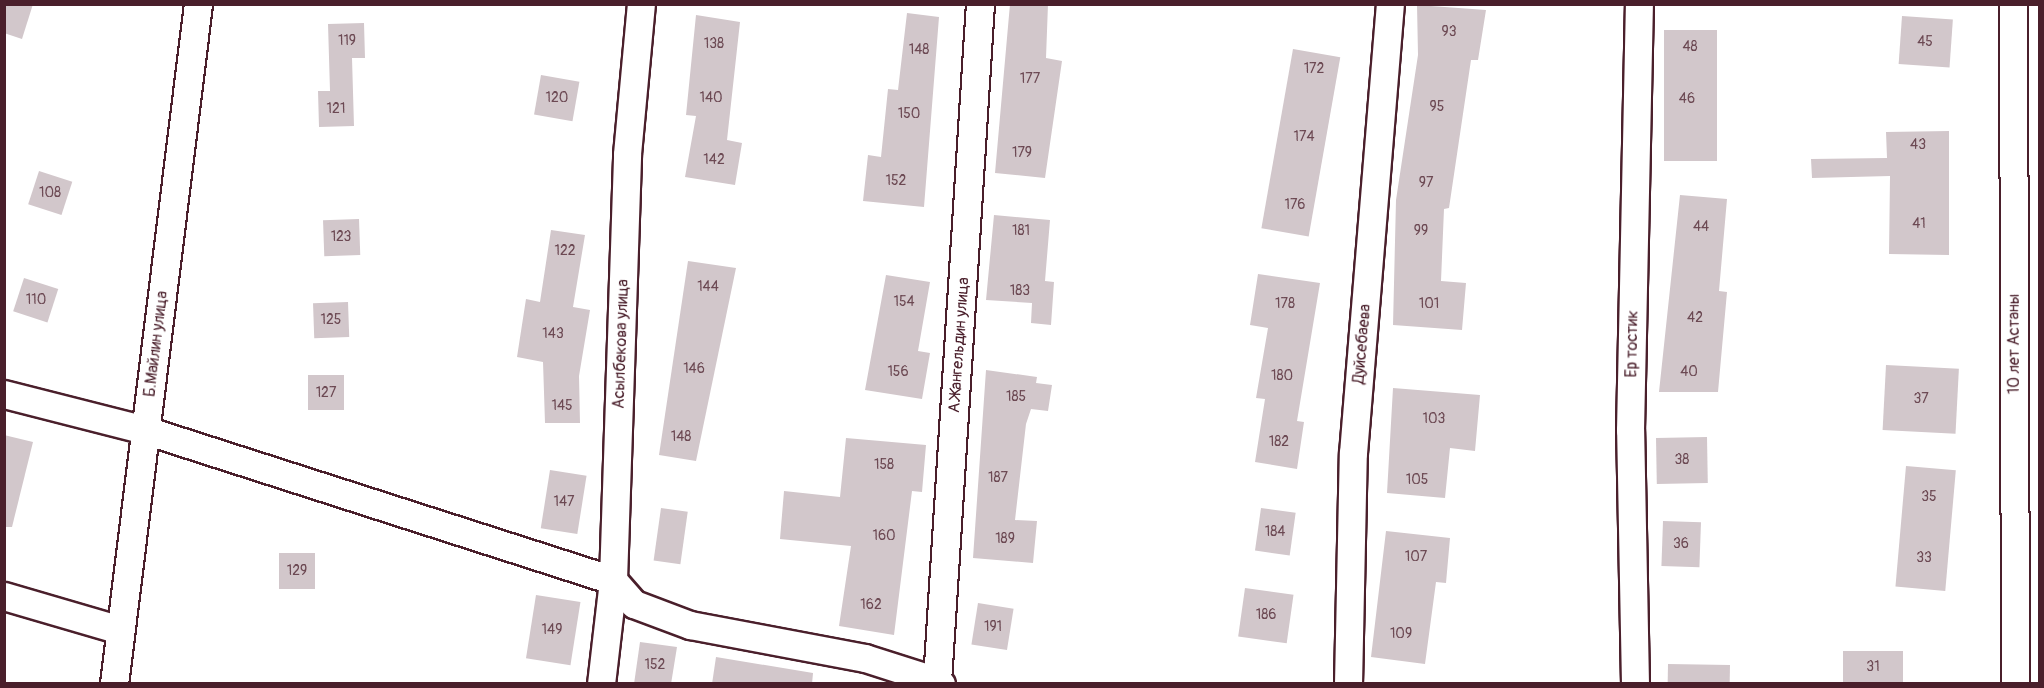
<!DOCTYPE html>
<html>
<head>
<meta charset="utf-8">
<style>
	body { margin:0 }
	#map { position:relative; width:2044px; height:688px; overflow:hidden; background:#fff; font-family:Pangolin,sans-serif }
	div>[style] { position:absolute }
	.building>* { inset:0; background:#d2c7cb; transform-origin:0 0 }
	.roads { filter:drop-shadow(2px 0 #4a1f2b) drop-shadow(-2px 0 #4a1f2b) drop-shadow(0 2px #4a1f2b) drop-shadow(0 -2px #4a1f2b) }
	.minor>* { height:27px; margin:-13.5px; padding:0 13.5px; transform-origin:13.5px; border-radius:13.5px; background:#fff }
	span { translate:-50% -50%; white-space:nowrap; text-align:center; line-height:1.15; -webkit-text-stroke:6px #fff; paint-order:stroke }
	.number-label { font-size:14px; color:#6c4953 }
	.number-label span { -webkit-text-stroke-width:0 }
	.street-label { font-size:16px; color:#4a1f2b }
	.frame { position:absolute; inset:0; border:6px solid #4a1f2b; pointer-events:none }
</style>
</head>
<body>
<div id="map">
	<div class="building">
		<div style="clip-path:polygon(4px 4px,33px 4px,22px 39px,4px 33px)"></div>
		<div style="clip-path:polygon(1010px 4px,1048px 4px,1046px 58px,1062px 61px,1045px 178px,995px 173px)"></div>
		<div style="clip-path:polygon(1417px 5px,1486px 10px,1478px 60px,1471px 60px,1449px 208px,1444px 209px,1441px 281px,1466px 283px,1462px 330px,1393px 325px,1396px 200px,1418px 55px)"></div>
		<div style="clip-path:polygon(907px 13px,939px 17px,924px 207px,863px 201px,868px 155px,881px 157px,888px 89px,898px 90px)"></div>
		<div style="clip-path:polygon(696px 15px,740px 22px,727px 140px,742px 143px,735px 185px,685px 177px,696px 116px,686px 115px)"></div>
		<div style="left:1902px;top:16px;width:51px;height:48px;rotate:4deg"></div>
		<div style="clip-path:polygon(364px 23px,365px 58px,352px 58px,354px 126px,319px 127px,318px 91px,330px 91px,328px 24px)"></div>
		<div style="left:1664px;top:30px;width:53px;height:131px"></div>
		<div style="left:1293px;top:49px;width:48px;height:182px;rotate:10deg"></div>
		<div style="left:541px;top:75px;width:39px;height:40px;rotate:10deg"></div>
		<div style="clip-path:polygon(1949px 131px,1949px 255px,1889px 254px,1890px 176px,1812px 178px,1811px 159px,1887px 158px,1886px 132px)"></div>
		<div style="left:39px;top:171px;width:35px;height:35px;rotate:18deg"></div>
		<div style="clip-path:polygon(1680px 195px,1727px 199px,1719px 291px,1727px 292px,1718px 392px,1659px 392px)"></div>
		<div style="clip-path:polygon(994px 215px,1050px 220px,1045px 281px,1054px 282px,1051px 325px,1031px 323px,1032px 303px,986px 300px)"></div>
		<div style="left:359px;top:219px;width:36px;height:36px;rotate:88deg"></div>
		<div style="clip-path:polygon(551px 230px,585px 235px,573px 307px,590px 310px,579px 376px,580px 423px,545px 423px,543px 362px,517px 357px,526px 299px,540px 302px)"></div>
		<div style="clip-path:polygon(688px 261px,736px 268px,696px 461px,659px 455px)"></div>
		<div style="clip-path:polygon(1258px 274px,1320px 283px,1297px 421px,1304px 422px,1297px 469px,1255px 462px,1265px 399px,1256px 398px,1268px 328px,1250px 325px)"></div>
		<div style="clip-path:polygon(886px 275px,930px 282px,918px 351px,930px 353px,922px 399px,865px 390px)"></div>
		<div style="left:24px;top:278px;width:36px;height:35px;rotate:18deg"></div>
		<div style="left:348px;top:302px;width:35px;height:35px;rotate:88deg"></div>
		<div style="left:1886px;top:365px;width:73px;height:65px;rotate:3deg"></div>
		<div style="clip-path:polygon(986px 370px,1037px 377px,1036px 383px,1052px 385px,1048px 411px,1031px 409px,1026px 424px,1015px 520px,1037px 521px,1033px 563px,973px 558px)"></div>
		<div style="left:344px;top:375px;width:35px;height:36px;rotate:90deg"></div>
		<div style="clip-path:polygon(1393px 388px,1480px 395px,1475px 451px,1450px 448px,1445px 498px,1387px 493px)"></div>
		<div style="clip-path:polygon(4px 435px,33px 442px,12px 527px,4px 527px)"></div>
		<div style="left:1707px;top:437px;width:46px;height:51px;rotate:89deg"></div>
		<div style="clip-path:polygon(846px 438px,926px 445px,922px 492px,912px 491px,894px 635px,839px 626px,851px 546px,780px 539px,784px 491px,840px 497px)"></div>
		<div style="left:1906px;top:466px;width:50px;height:121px;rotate:5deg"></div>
		<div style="left:550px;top:470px;width:37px;height:59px;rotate:9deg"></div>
		<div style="left:661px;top:508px;width:27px;height:53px;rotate:8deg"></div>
		<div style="left:1261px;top:508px;width:35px;height:43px;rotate:8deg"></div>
		<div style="left:1663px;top:521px;width:38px;height:45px;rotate:2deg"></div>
		<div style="clip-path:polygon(1386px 531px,1450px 538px,1446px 583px,1436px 582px,1425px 664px,1371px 657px)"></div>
		<div style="left:279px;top:553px;width:36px;height:36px"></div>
		<div style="left:1245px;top:588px;width:49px;height:49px;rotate:8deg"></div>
		<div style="left:536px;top:595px;width:45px;height:64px;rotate:9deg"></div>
		<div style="left:978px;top:603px;width:36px;height:42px;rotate:9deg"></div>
		<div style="clip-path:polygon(640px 642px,677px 647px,671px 684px,634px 684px)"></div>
		<div style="left:1843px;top:651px;width:60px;height:33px"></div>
		<div style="clip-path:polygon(716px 657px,813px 673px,812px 684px,712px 684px)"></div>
		<div style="left:1668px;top:664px;width:62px;height:20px;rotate:1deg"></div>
	</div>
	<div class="roads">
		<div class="minor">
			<div style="left:2013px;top:4px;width:680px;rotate:89.83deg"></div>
			<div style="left:4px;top:394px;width:146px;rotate:14.3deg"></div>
			<div style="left:145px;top:430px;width:491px;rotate:17.8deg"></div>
			<div style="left:613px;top:580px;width:32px;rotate:49deg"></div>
			<div style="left:634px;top:604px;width:60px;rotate:20.6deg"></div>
			<div style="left:690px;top:625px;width:178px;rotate:10.7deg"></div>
			<div style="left:865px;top:658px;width:76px;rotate:17.7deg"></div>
			<div style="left:4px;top:596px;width:121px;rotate:16.3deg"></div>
			<div style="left:114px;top:684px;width:685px;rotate:-82.96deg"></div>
			<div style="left:601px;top:684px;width:105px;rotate:-83.4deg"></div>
			<div style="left:613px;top:580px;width:426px;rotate:-88.1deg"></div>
			<div style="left:627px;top:154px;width:151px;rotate:-84.7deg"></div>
			<div style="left:941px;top:684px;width:5px;rotate:-143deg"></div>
			<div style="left:937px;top:681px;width:678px;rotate:-86.37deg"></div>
			<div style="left:1348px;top:684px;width:231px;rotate:-88.8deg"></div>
			<div style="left:1353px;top:453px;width:451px;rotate:-85.3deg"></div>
			<div style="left:1635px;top:684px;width:254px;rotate:-91.1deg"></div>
			<div style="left:1630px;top:430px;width:426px;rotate:-88.8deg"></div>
		</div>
	</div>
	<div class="number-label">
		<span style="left:1449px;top:32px">93</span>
		<span style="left:347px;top:41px">119</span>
		<span style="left:1925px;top:42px">45</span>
		<span style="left:714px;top:44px">138</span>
		<span style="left:1690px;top:47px">48</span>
		<span style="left:919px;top:50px">148</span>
		<span style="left:1314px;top:69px">172</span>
		<span style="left:1030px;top:79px">177</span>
		<span style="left:557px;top:98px">120</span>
		<span style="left:711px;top:98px">140</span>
		<span style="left:1687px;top:99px">46</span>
		<span style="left:1437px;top:107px">95</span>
		<span style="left:336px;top:109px">121</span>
		<span style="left:909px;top:114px">150</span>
		<span style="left:1304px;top:137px">174</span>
		<span style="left:1918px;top:145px">43</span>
		<span style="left:1022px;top:153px">179</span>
		<span style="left:714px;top:160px">142</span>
		<span style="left:896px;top:181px">152</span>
		<span style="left:1426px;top:183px">97</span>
		<span style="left:50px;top:193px">108</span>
		<span style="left:1295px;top:205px">176</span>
		<span style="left:1919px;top:224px">41</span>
		<span style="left:1701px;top:227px">44</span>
		<span style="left:1021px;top:231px">181</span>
		<span style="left:1421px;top:231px">99</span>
		<span style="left:341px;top:237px">123</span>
		<span style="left:565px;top:251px">122</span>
		<span style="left:708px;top:287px">144</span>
		<span style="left:1020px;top:291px">183</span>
		<span style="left:36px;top:300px">110</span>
		<span style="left:904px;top:302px">154</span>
		<span style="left:1285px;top:304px">178</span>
		<span style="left:1429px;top:304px">101</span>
		<span style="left:1695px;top:318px">42</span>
		<span style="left:331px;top:320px">125</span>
		<span style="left:553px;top:334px">143</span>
		<span style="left:694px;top:369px">146</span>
		<span style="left:898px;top:372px">156</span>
		<span style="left:1689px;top:372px">40</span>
		<span style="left:1282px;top:376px">180</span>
		<span style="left:326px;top:393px">127</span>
		<span style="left:1016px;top:397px">185</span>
		<span style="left:1921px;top:399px">37</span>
		<span style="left:562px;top:406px">145</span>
		<span style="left:1434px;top:419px">103</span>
		<span style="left:681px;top:437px">148</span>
		<span style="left:1279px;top:442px">182</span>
		<span style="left:1682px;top:460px">38</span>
		<span style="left:884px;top:465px">158</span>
		<span style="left:998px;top:478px">187</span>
		<span style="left:1417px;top:480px">105</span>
		<span style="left:1929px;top:497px">35</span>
		<span style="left:564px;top:502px">147</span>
		<span style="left:1275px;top:532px">184</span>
		<span style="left:884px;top:536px">160</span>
		<span style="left:1005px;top:539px">189</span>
		<span style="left:1681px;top:544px">36</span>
		<span style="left:1416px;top:557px">107</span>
		<span style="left:1924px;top:558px">33</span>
		<span style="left:297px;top:571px">129</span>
		<span style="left:871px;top:605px">162</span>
		<span style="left:1266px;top:615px">186</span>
		<span style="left:993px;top:627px">191</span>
		<span style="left:552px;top:630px">149</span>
		<span style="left:1401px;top:634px">109</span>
		<span style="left:655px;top:665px">152</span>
		<span style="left:1873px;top:667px">31</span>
	</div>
	<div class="street-label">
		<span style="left:156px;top:344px;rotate:-83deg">Б.Майлин улица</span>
		<span style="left:621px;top:344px;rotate:-88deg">Асылбекова улица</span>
		<span style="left:1362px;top:344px;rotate:-85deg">Дуйсебаева</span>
		<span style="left:1632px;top:344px;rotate:-89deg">Ер тостик</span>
		<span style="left:2014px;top:344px;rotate:-90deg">10 лет Астаны</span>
		<span style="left:959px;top:345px;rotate:-86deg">А.Жангельдин улица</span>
	</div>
	<div class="frame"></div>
</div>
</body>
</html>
